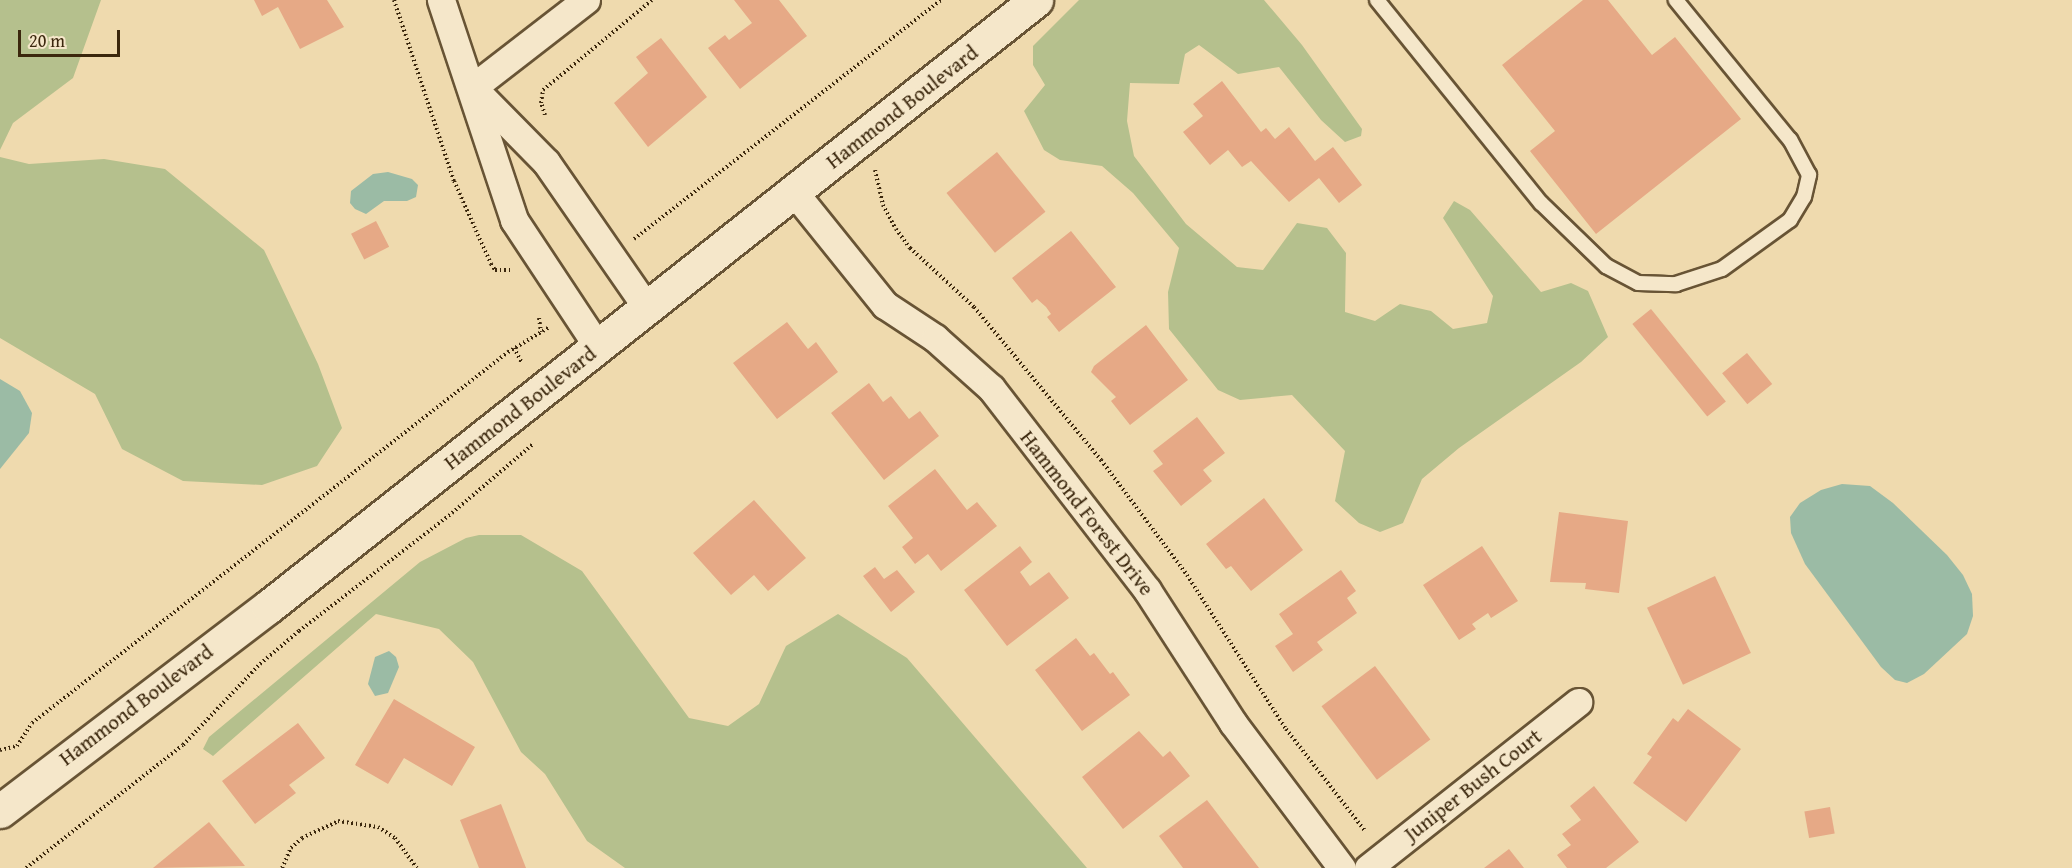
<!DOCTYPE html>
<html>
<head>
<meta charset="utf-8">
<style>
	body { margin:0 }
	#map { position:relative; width:2072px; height:868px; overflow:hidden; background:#efdaae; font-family:"Gentium Book Plus",serif }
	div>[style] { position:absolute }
	.green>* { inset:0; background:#b5c08d }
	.water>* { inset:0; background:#9bbba5 }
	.building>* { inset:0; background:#e6a986; transform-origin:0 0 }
	.path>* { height:4px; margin-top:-2px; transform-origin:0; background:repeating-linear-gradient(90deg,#3b270d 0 1.5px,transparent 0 4.5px) }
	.roads { filter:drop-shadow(2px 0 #685435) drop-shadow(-2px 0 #685435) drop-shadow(0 2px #685435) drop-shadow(0 -2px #685435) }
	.service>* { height:14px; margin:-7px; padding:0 7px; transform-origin:7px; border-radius:7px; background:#f5e7ca }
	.minor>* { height:27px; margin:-13.5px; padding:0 13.5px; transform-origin:13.5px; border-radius:13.5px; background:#f5e7ca }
	.tertiary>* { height:33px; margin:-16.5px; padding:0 16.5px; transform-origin:16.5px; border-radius:16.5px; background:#f5e7ca }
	span { translate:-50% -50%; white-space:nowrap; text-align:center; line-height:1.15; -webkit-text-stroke:4.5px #f5e7ca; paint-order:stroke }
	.street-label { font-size:21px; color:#3b270d }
	.scale { position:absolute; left:18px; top:30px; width:102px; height:27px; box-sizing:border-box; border:3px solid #3b270d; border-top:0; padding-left:8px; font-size:18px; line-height:21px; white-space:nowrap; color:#3b270d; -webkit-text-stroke:4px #f5e7ca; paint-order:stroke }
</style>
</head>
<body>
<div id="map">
	<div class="green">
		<div style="clip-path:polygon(0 0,101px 0,73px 78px,13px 123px,0 150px)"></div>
		<div style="clip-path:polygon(1079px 0,1264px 0,1302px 45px,1362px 129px,1361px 136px,1345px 142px,1321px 120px,1279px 67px,1238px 74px,1199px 45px,1185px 54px,1179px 84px,1130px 83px,1127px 121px,1134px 156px,1186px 224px,1237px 267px,1263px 270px,1297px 223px,1327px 228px,1346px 253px,1345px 312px,1375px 321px,1400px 304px,1431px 311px,1453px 329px,1487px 323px,1493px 296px,1443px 218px,1454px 201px,1470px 210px,1541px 292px,1571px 283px,1588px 291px,1608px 337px,1581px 362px,1459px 448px,1422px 479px,1403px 523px,1380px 532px,1359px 523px,1335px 501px,1345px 451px,1292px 395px,1240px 400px,1218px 390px,1169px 329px,1168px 292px,1179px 248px,1133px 193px,1102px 166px,1060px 160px,1044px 150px,1024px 111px,1045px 85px,1033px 65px,1033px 46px)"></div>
		<div style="clip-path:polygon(0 157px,29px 164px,104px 159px,165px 169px,264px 250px,318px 364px,342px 428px,317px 466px,262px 485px,183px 481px,122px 449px,95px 394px,0 338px)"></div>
		<div style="clip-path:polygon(479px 535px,521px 535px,582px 571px,689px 718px,728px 726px,759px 704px,786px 646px,838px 614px,907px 658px,1087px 868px,625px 868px,587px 841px,545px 774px,521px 752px,473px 662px,439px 629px,376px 614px,213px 756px,203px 749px,209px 737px,420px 562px,466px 538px)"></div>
	</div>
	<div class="water">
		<div style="clip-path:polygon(388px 172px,412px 179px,418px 185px,416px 197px,407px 201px,384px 201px,366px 214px,355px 209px,350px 203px,351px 191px,373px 174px)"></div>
		<div style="clip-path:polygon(0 379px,20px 391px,32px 413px,29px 433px,0 469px)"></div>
		<div style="clip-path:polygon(1842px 484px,1870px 486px,1893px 503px,1947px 555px,1963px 575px,1972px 594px,1973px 616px,1967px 634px,1924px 674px,1907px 683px,1895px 680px,1881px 667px,1805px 564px,1791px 533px,1790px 517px,1800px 503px,1821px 490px)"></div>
		<div style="clip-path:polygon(389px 651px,396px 657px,399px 667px,388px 693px,375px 696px,368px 684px,375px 657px)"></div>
	</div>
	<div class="building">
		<div style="clip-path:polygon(254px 0,327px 0,344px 27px,300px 49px,278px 7px,262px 16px)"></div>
		<div style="clip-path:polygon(734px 0,779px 0,807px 36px,740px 89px,708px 48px,725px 35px,729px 40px,752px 23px)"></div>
		<div style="clip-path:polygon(1583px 0,1608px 0,1652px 55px,1675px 37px,1741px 119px,1596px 234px,1530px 151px,1555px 131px,1502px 65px)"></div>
		<div style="clip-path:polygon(661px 38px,707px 97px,648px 147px,614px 103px,648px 73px,636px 57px)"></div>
		<div style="clip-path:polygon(1222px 81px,1261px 132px,1266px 128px,1275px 139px,1289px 127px,1315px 161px,1333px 147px,1362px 185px,1339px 203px,1319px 178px,1289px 202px,1251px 161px,1242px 167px,1228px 150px,1210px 165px,1183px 132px,1203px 116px,1193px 104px)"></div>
		<div style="left:997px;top:152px;width:77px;height:65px;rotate:51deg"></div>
		<div style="left:376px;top:221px;width:29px;height:28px;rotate:63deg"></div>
		<div style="clip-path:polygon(1071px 231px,1116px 287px,1059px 332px,1047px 317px,1051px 314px,1046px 307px,1037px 299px,1032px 303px,1012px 278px)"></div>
		<div style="left:1651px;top:309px;width:119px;height:24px;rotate:51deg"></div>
		<div style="clip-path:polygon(787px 322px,808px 349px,816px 342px,838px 372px,777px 419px,733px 363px)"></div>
		<div style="clip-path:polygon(1146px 325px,1188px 380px,1130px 425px,1111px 401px,1116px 397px,1091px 372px,1094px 366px)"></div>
		<div style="left:1747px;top:353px;width:40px;height:32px;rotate:51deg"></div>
		<div style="clip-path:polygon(869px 383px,883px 402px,891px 396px,909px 419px,920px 411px,939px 436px,884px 480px,831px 413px)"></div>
		<div style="clip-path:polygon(1197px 417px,1225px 453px,1203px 470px,1212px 481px,1181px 506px,1153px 471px,1163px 464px,1153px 451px)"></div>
		<div style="clip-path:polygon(935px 469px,967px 510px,977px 502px,997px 526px,941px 571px,928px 554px,915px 564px,902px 547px,913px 538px,888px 506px)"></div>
		<div style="clip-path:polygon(1264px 498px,1303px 550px,1251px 591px,1231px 566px,1226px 569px,1206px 544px)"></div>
		<div style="clip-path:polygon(754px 500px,806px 558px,768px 591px,754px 575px,731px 595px,693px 553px)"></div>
		<div style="clip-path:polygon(1559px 512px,1628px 521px,1619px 593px,1585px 589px,1586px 583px,1550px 582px)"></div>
		<div style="clip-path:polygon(1020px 546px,1032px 562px,1020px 572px,1030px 586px,1049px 572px,1069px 598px,1007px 646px,964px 590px)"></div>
		<div style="clip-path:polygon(1482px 546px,1518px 601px,1491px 618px,1488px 613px,1472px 624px,1476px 629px,1459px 640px,1423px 585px)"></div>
		<div style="clip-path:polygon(875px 567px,884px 579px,897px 570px,915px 592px,891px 612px,863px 576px)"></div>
		<div style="clip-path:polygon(1341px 570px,1356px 591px,1347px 598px,1357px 613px,1317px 642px,1323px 650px,1293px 672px,1275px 646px,1293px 634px,1279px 614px)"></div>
		<div style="left:1715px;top:576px;width:85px;height:75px;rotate:65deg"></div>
		<div style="clip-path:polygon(1076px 638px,1090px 656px,1094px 653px,1110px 674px,1113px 672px,1130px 695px,1082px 731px,1035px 670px)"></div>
		<div style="left:1375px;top:666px;width:92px;height:67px;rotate:53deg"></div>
		<div style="clip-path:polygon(394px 699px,475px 747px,452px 786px,404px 758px,388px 784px,355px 765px)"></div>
		<div style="clip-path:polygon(1688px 709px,1741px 749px,1686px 822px,1633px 783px,1652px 757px,1647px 754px,1673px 718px,1678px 722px)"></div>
		<div style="clip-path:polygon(298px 723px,325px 758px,289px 785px,296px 793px,255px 824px,222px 781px)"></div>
		<div style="clip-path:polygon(1139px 731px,1163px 757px,1170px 751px,1190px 776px,1123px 829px,1082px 777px)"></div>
		<div style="clip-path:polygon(1594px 786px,1639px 842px,1606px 868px,1567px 868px,1557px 855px,1571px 845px,1562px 834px,1581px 820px,1570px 806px)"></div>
		<div style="clip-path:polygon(1207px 800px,1259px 868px,1183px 868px,1159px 836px)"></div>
		<div style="clip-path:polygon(501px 804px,526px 868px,479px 868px,460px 820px)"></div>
		<div style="left:1830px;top:807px;width:27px;height:26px;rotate:80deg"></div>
		<div style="clip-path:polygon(209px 822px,245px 866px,153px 868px)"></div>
		<div style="clip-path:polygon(1509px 849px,1524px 868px,1484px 868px)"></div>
	</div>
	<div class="path">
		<div style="left:394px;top:0;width:191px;rotate:71.7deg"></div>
		<div style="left:454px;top:181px;width:91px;rotate:66deg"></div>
		<div style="left:491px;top:264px;width:7px;rotate:56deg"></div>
		<div style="left:495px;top:270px;width:16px"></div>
		<div style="left:545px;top:115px;width:13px;rotate:-108deg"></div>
		<div style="left:541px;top:103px;width:13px;rotate:-81deg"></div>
		<div style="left:543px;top:90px;width:141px;rotate:-39.5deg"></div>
		<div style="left:875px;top:170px;width:36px;rotate:77deg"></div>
		<div style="left:883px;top:205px;width:27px;rotate:62deg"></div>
		<div style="left:896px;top:229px;width:24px;rotate:54deg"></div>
		<div style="left:910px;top:248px;width:87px;rotate:42.7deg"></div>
		<div style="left:974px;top:307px;width:199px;rotate:50.3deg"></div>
		<div style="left:1101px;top:460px;width:144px;rotate:53.2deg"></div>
		<div style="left:1187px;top:575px;width:183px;rotate:57.3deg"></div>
		<div style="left:1286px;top:729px;width:129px;rotate:52.2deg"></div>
		<div style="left:634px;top:239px;width:389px;rotate:-37.9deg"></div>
		<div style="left:539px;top:318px;width:14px;rotate:82deg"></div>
		<div style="left:514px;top:348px;width:17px;rotate:62deg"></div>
		<div style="left:0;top:750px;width:17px;rotate:-13deg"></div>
		<div style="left:17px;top:746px;width:27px;rotate:-57deg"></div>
		<div style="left:32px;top:723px;width:604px;rotate:-37.93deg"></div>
		<div style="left:508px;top:352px;width:47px;rotate:-31deg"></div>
		<div style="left:26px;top:868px;width:199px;rotate:-38.1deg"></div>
		<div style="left:183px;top:745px;width:112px;rotate:-46.5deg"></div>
		<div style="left:260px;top:664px;width:51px;rotate:-40.2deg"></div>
		<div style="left:299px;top:631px;width:193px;rotate:-37.6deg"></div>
		<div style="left:452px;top:513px;width:106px;rotate:-40.4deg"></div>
		<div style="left:282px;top:868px;width:22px;rotate:-66deg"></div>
		<div style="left:291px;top:848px;width:15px;rotate:-42deg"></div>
		<div style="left:302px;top:838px;width:40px;rotate:-25deg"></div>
		<div style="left:338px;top:821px;width:40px;rotate:8.5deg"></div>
		<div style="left:378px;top:827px;width:20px;rotate:33deg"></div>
		<div style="left:395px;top:838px;width:37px;rotate:54deg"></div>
	</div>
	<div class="roads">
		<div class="service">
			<div style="left:1377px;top:0;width:261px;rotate:51.1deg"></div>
			<div style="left:1541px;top:203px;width:91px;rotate:44.1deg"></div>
			<div style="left:1606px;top:266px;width:36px;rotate:28deg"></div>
			<div style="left:1638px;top:283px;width:38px;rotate:2deg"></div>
			<div style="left:1676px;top:284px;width:48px;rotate:-18.1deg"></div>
			<div style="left:1722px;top:269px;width:84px;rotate:-35.8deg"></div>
			<div style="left:1790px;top:220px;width:27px;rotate:-59deg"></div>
			<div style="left:1804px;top:197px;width:23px;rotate:-77deg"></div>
			<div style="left:1809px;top:175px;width:40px;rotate:-118deg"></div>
			<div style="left:1790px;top:140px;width:181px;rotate:-129.2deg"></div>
		</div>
		<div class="minor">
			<div style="left:441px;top:0;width:232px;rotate:71.6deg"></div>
			<div style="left:514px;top:220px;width:152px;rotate:56.5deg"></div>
			<div style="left:472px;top:88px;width:144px;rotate:-37.7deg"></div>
			<div style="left:475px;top:90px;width:101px;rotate:45.4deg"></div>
			<div style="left:546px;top:162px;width:178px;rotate:55.3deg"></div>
			<div style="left:794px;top:192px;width:145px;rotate:51.2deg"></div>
			<div style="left:885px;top:305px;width:60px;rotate:33.4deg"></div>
			<div style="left:935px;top:338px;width:75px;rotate:41.8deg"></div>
			<div style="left:991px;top:388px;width:255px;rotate:52.3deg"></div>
			<div style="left:1147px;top:590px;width:158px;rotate:57.1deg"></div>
			<div style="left:1233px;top:723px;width:181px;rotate:53.1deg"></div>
			<div style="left:1368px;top:868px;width:268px;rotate:-38.3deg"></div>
		</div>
		<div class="tertiary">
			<div style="left:0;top:811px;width:337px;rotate:-37.3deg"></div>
			<div style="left:268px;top:607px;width:979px;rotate:-38.32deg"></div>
		</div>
	</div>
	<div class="street-label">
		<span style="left:902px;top:107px;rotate:-38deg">Hammond Boulevard</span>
		<span style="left:520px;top:408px;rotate:-38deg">Hammond Boulevard</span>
		<span style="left:1087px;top:513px;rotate:52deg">Hammond Forest Drive</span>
		<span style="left:136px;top:705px;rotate:-37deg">Hammond Boulevard</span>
		<span style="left:1473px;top:785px;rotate:-38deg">Juniper Bush Court</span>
	</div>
	<div class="scale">20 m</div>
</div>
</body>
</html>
